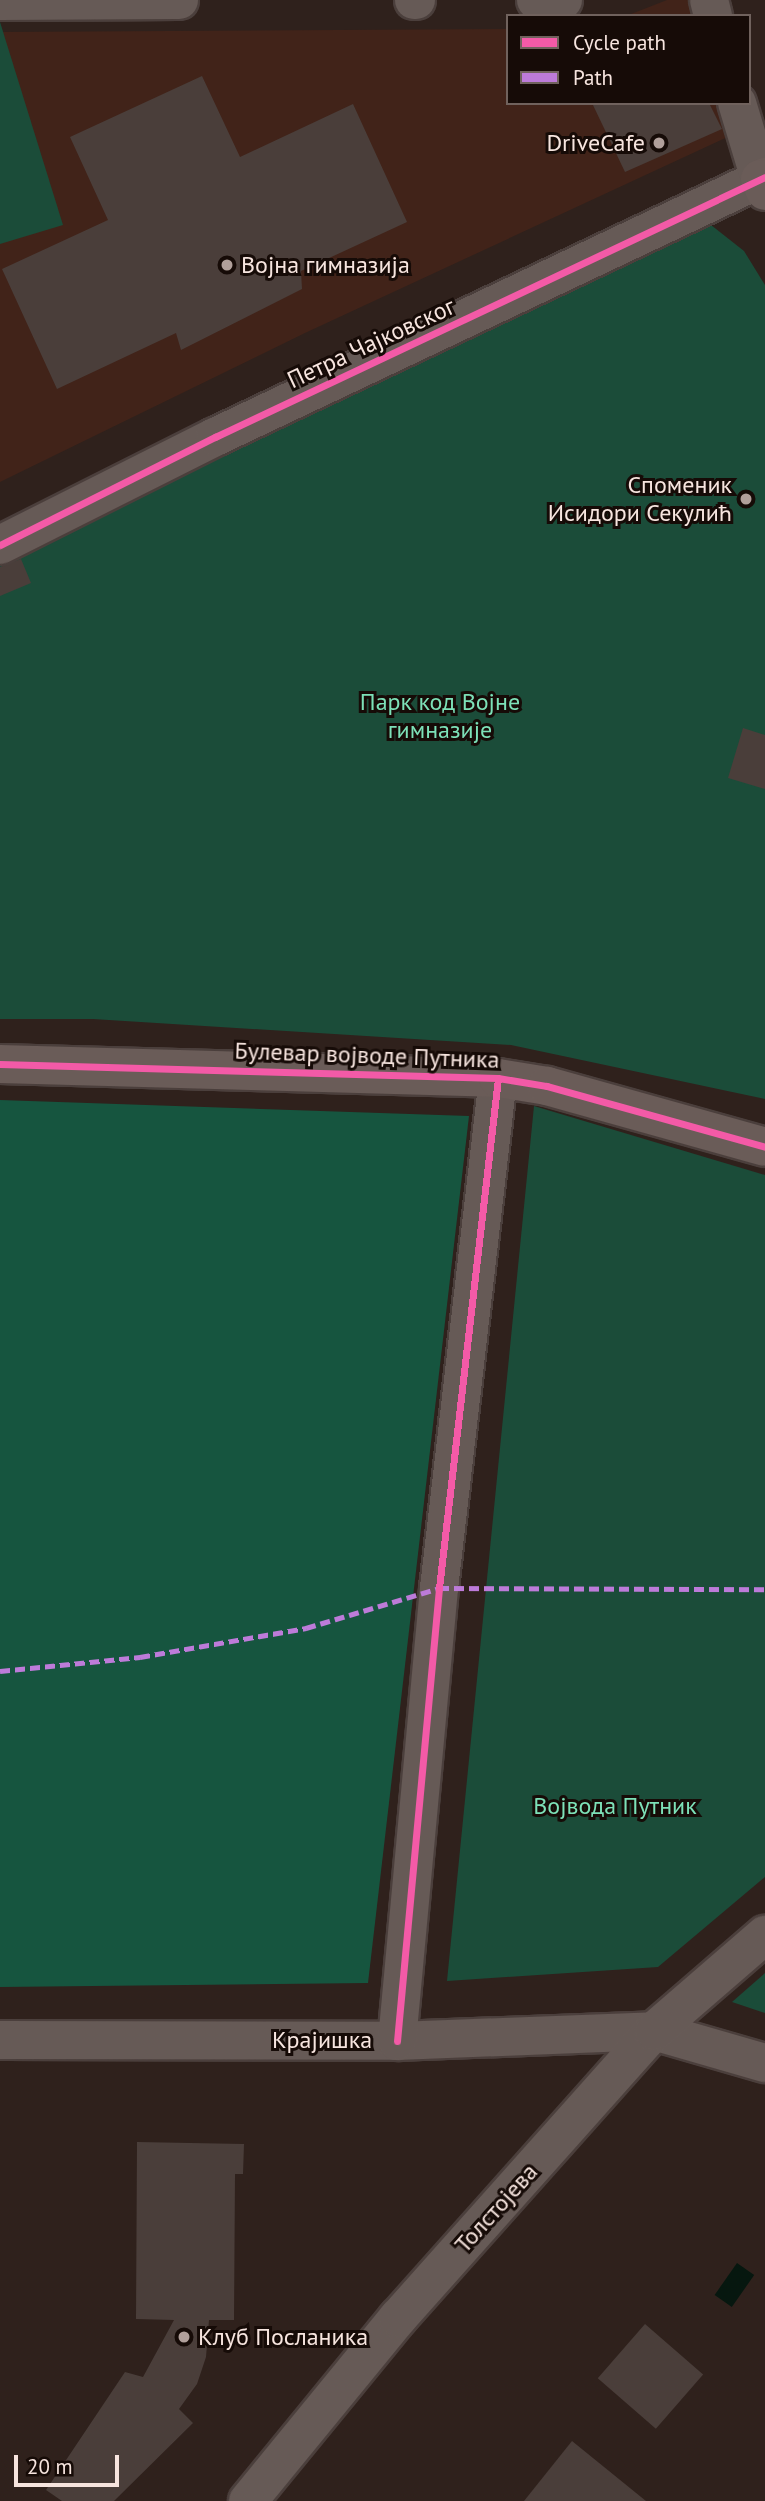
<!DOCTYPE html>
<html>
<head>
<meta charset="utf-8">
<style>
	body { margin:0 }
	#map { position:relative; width:765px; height:2501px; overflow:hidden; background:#2f211c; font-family:"PT Sans",sans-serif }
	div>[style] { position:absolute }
	.built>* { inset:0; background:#412319 }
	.green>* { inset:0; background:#1b4c39 }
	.forest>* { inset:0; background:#16553f }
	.water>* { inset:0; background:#06170f; transform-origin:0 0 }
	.building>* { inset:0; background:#4a3e3a; transform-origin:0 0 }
	.roads { filter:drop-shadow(2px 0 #4b3f3c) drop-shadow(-2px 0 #4b3f3c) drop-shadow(0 2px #4b3f3c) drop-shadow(0 -2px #4b3f3c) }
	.street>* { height:38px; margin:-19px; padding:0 19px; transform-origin:19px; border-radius:19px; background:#665a56 }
	.secondary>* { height:38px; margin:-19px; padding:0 19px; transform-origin:19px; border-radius:19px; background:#6a5c58 }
	.quiet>* { height:5px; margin-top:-2.5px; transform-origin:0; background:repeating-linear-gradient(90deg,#bd7bd9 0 10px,transparent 0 15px) }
	.cycleway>* { height:7px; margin:-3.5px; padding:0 3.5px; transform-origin:3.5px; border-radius:3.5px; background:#f35aa7 }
	.dots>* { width:19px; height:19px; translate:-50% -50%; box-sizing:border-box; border:4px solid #160b07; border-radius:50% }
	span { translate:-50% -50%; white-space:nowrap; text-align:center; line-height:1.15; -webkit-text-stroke:6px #160b07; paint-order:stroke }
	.poi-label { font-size:24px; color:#f7e5df }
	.right { translate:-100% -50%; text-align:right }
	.left { translate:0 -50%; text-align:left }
	.street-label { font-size:24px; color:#f7e5df }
	.park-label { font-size:24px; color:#7de1b8 }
	.legend { position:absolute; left:506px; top:14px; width:245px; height:91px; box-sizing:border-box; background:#160b07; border:2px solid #70625d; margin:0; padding:9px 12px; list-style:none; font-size:21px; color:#f7e5df }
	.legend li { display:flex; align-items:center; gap:14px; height:35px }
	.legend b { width:35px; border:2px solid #70625d }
	.scale { position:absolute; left:14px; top:2455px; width:105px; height:32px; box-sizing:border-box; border:4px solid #f7e5df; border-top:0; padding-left:9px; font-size:21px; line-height:24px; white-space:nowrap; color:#f7e5df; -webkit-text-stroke:5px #160b07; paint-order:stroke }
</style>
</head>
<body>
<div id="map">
	<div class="built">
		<div style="clip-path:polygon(667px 0,696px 0,701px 16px,626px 16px)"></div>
		<div style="clip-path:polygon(508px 29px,508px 103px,726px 103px,734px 134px,305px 333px,0 482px,0 32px)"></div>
	</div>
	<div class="green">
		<div style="clip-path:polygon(0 22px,63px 225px,0 244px)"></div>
		<div style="clip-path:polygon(711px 225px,744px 251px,765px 285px,765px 1099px,511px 1045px,93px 1019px,0 1019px,0 565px,630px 258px)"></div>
		<div style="clip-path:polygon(534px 1106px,765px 1175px,765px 1877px,658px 1967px,447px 1981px)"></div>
		<div style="clip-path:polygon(765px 1973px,765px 2013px,732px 2002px)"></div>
	</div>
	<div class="forest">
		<div style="clip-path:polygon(0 1100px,469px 1116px,368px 1983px,0 1987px)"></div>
	</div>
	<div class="water">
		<div style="left:737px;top:2263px;width:21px;height:39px;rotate:35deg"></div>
	</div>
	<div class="building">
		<div style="clip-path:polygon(202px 76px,240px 157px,353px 104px,407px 222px,301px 271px,302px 289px,181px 350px,176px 333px,57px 389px,2px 269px,108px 220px,70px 137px)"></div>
		<div style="clip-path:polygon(592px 103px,709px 103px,722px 129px,625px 172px)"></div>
		<div style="clip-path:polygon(21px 559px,31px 583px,0 596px,0 567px)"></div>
		<div style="clip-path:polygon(743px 728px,765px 735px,765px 789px,728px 778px)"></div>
		<div style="clip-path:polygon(137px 2142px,244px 2144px,243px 2174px,235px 2174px,234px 2320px,209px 2320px,206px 2357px,197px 2384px,179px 2409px,193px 2423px,114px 2501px,62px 2501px,46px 2490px,125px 2372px,143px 2377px,174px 2320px,136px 2319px)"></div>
		<div style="left:645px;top:2324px;width:77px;height:72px;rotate:41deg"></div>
		<div style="clip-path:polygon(572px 2441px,646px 2501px,524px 2501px)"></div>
	</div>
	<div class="roads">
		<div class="street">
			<div style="left:414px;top:0;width:2px"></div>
			<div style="left:536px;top:0;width:27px"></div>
			<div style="left:709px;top:0;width:16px;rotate:76deg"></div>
			<div style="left:0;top:1px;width:179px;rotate:-0.3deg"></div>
			<div style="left:0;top:545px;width:241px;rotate:-26.7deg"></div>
			<div style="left:215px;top:437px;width:603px;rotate:-25.33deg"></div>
			<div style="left:760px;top:179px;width:79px;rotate:-106.8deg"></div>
			<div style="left:0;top:2040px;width:397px;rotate:0.1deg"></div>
			<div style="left:397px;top:2041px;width:257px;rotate:-2.2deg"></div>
			<div style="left:654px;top:2031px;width:116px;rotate:16.1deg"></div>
			<div style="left:397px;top:2041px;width:455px;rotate:-84.7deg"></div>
			<div style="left:439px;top:1588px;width:513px;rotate:-83.4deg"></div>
			<div style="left:248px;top:2501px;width:237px;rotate:-50.7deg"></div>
			<div style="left:398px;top:2318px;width:385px;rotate:-48.3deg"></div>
			<div style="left:654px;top:2031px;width:147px;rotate:-40.9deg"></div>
		</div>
		<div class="secondary">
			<div style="left:765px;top:177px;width:5px;rotate:158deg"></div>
			<div style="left:760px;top:179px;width:13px;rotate:67deg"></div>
			<div style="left:0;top:1064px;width:498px;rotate:1.6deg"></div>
			<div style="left:498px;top:1078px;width:50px;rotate:9.3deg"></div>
			<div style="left:547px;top:1086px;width:226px;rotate:15.6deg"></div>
		</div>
	</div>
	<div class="quiet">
		<div style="left:0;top:1671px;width:141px;rotate:-5.7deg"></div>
		<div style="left:140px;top:1657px;width:169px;rotate:-9.9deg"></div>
		<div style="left:306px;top:1628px;width:139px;rotate:-16.7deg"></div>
		<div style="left:439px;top:1588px;width:326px;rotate:0.2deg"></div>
	</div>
	<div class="cycleway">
		<div style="left:0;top:545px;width:241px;rotate:-26.7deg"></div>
		<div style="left:215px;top:437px;width:608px;rotate:-25.3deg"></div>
		<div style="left:0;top:1064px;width:498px;rotate:1.6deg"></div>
		<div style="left:498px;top:1078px;width:50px;rotate:9.3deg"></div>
		<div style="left:547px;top:1086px;width:226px;rotate:15.6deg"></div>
		<div style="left:397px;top:2041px;width:455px;rotate:-84.7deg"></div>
		<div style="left:439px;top:1588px;width:513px;rotate:-83.4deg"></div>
	</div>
	<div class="dots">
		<div style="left:659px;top:143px;background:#b1a09b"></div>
		<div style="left:227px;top:265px;background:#b1a09b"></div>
		<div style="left:746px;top:499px;background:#b1a09b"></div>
		<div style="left:184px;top:2337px;background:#b1a09b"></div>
	</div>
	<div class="poi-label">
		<span class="right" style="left:645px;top:143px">DriveCafe</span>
		<span class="left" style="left:241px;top:265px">Војна гимназија</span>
		<span class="right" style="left:732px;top:499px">Споменик<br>Исидори Секулић</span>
		<span class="left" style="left:198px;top:2337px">Клуб Посланика</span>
	</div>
	<div class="street-label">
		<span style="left:371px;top:343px;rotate:-25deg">Петра Чајковског</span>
		<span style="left:367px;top:1055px;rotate:2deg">Булевар војводе Путника</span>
		<span style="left:322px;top:2040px">Крајишка</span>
		<span style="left:496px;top:2208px;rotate:-48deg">Толстојева</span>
	</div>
	<div class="park-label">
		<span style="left:440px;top:716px">Парк код Војне<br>гимназије</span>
		<span style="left:615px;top:1806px">Војвода Путник</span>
	</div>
	<ul class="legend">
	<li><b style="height:9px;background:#f35aa7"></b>Cycle path</li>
	<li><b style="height:9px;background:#bd7bd9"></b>Path</li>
	</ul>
	<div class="scale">20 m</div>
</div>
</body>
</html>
